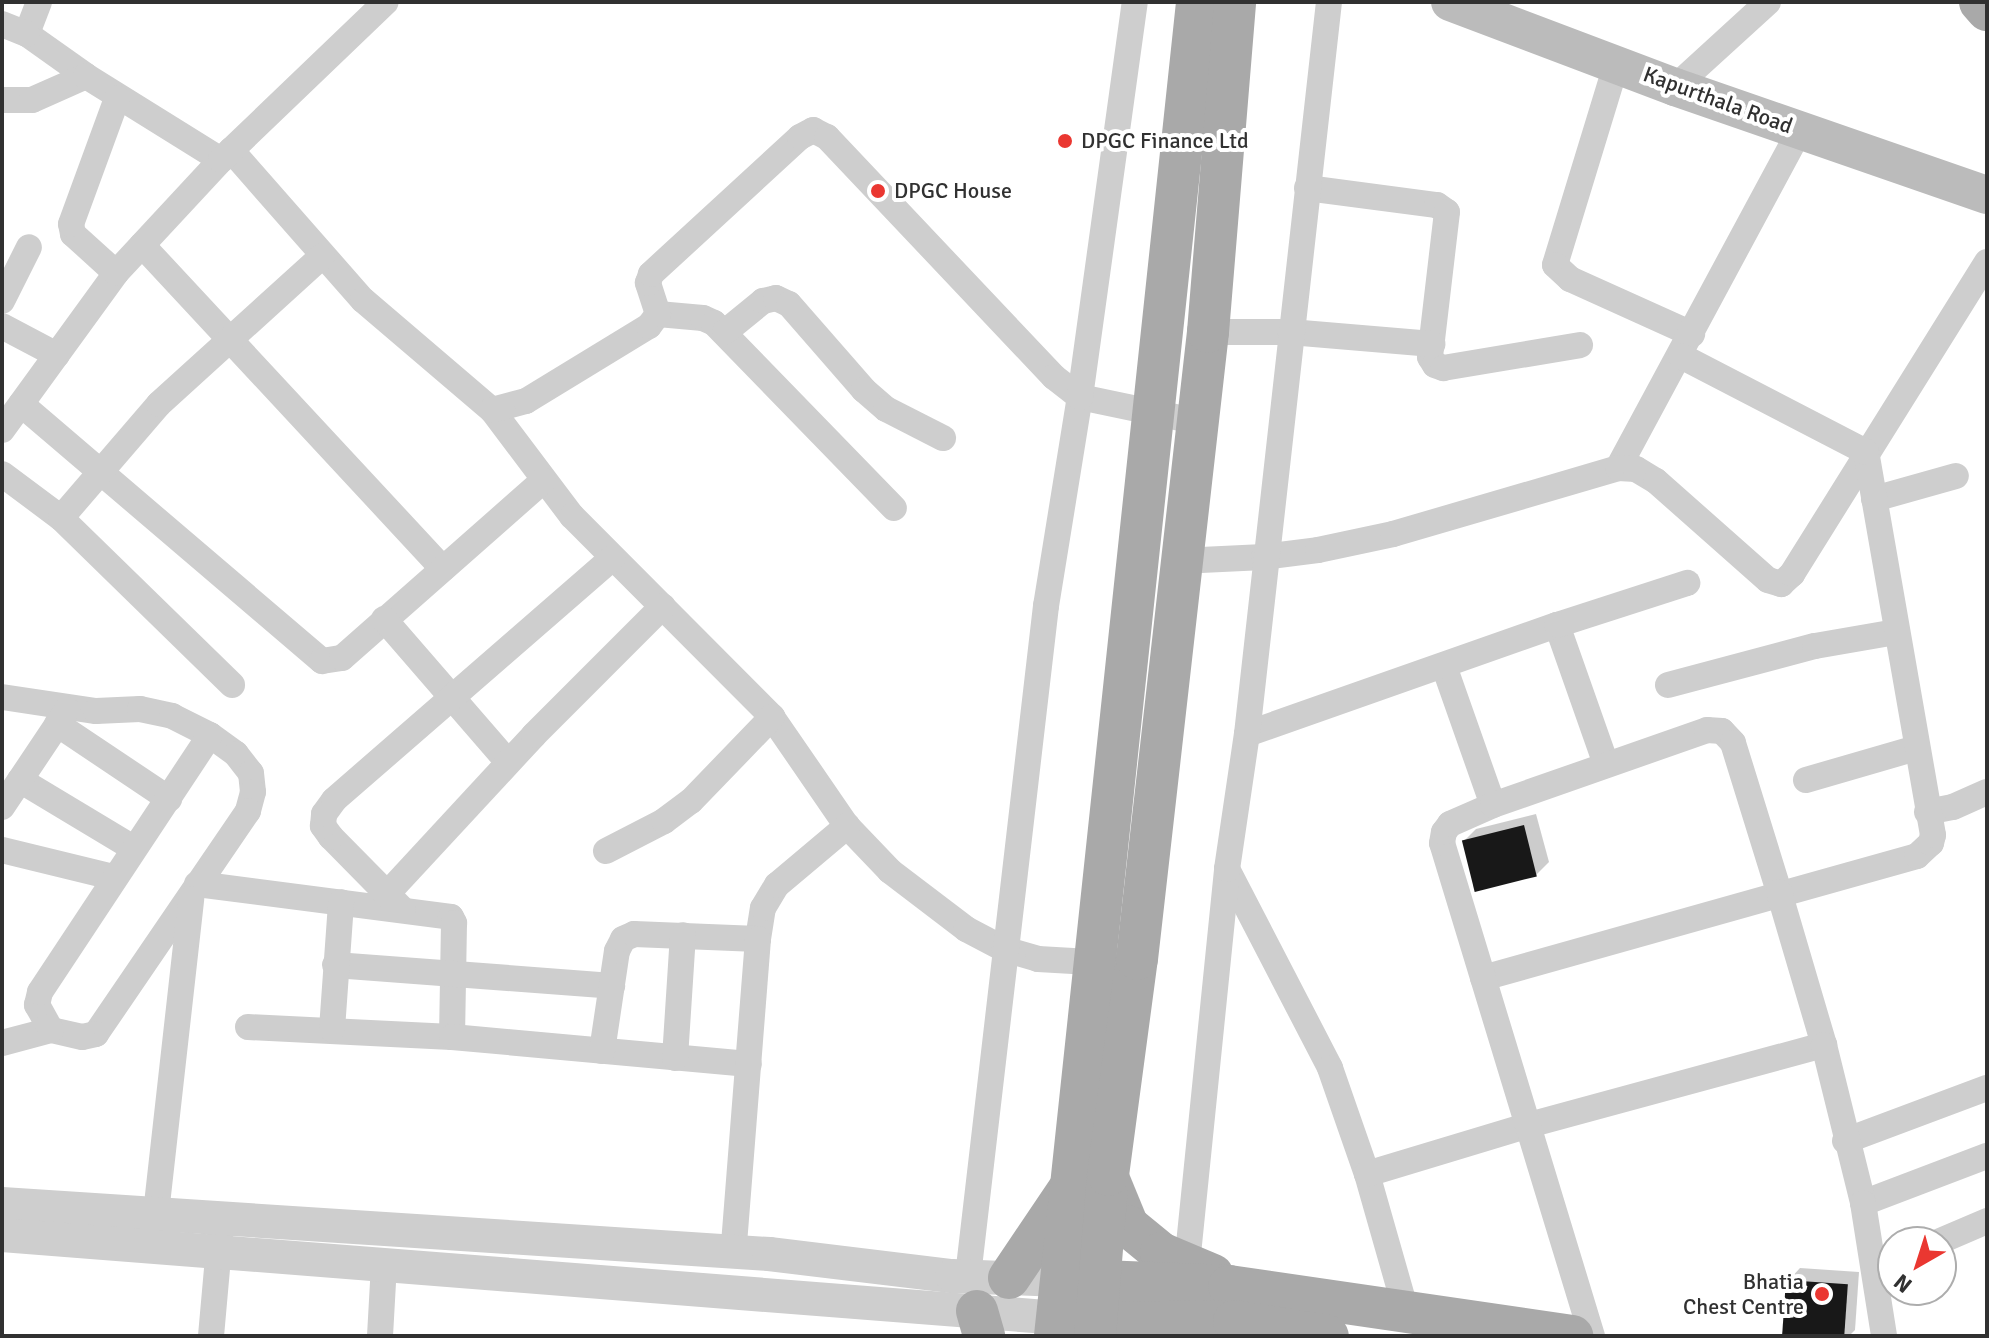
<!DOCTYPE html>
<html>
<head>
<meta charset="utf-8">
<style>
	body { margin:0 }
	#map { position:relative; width:1989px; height:1338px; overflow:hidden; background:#fff; font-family:Signika,sans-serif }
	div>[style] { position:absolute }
	.shadow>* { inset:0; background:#0003 }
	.building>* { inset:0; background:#181818; transform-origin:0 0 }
	.minor>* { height:26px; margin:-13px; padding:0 13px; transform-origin:13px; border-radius:13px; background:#cecece }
	.tertiary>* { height:34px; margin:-17px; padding:0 17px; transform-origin:17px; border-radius:17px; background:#cecece }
	.secondary>* { height:38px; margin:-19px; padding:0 19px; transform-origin:19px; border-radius:19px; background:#bbb }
	.primary>* { height:42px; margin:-21px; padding:0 21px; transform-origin:21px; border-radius:21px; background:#a9a9a9 }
	.dots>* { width:22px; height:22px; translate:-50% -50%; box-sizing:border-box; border:4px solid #fff; border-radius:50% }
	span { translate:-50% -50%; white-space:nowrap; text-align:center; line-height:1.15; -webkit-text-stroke:8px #fff; paint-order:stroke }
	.street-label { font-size:22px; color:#313131 }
	.poi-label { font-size:22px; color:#313131 }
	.left { translate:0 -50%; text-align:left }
	.right { translate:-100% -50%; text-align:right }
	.frame { position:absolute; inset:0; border:4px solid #313131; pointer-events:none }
	.north { position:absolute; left:1877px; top:1226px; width:80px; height:80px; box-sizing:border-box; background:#fff; border:2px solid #adadad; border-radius:50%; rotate:219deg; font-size:22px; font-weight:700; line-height:32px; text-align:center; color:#313131 }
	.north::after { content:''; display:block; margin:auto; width:28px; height:36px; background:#ea3731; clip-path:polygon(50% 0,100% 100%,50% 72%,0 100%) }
</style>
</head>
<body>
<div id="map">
	<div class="shadow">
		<div style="clip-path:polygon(1536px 814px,1549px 862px,1536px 875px,1464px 841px,1476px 829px)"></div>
		<div style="clip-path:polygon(1800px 1268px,1859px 1272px,1855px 1330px,1849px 1336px,1784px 1336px,1788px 1281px)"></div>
	</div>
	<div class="building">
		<div style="left:1524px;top:825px;width:53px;height:64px;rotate:76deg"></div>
		<div style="left:1786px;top:1280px;width:62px;height:56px;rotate:4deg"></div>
	</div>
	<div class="minor">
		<div style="left:39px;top:2px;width:34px;rotate:111deg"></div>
		<div style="left:27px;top:34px;width:72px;rotate:35.4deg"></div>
		<div style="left:2px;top:24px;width:27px;rotate:22deg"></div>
		<div style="left:1617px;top:62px;width:212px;rotate:107deg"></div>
		<div style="left:1555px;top:265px;width:21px;rotate:43deg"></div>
		<div style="left:1570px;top:279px;width:134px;rotate:24.3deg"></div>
		<div style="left:1675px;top:87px;width:126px;rotate:-42.4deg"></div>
		<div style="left:2px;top:100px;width:30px"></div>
		<div style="left:32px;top:100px;width:59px;rotate:-24deg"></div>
		<div style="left:86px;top:76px;width:159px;rotate:31.9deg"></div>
		<div style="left:231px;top:150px;width:200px;rotate:48.7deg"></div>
		<div style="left:363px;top:300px;width:170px;rotate:40.5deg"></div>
		<div style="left:492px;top:410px;width:133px;rotate:53deg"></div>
		<div style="left:572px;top:516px;width:284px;rotate:45.1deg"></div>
		<div style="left:772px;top:717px;width:132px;rotate:55.5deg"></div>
		<div style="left:847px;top:826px;width:62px;rotate:46.3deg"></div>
		<div style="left:890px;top:871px;width:96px;rotate:37.3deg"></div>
		<div style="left:966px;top:929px;width:43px;rotate:27.8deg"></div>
		<div style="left:1004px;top:949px;width:35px;rotate:16deg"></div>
		<div style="left:1038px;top:959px;width:70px;rotate:3.3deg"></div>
		<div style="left:1307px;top:188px;width:131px;rotate:7.5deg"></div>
		<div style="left:1437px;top:205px;width:12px;rotate:35deg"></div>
		<div style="left:1447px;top:212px;width:146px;rotate:96.7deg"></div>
		<div style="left:1430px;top:357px;width:9px;rotate:58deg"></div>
		<div style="left:1435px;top:365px;width:9px;rotate:21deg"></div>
		<div style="left:1443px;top:368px;width:139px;rotate:-9.5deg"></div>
		<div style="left:142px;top:245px;width:442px;rotate:47.1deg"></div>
		<div style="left:116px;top:273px;width:58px;rotate:-137.8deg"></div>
		<div style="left:73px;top:234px;width:10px;rotate:-101deg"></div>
		<div style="left:71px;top:224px;width:134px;rotate:-69.9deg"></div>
		<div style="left:2px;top:301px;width:60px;rotate:-63.4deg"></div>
		<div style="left:658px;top:314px;width:45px;rotate:5.1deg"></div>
		<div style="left:703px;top:318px;width:12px;rotate:24deg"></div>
		<div style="left:714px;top:323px;width:258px;rotate:45.8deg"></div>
		<div style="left:2px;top:326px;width:62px;rotate:27.8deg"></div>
		<div style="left:725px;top:332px;width:49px;rotate:-39.2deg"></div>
		<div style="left:763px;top:301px;width:13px;rotate:-13deg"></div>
		<div style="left:776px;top:298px;width:14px;rotate:25deg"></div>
		<div style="left:789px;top:304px;width:114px;rotate:48.9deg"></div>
		<div style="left:864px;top:390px;width:29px;rotate:41deg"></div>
		<div style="left:886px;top:409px;width:64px;rotate:27deg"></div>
		<div style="left:1208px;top:332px;width:82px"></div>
		<div style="left:1290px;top:332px;width:143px;rotate:4.8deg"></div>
		<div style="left:21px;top:404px;width:396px;rotate:40.5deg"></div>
		<div style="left:322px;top:661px;width:20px;rotate:-9deg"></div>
		<div style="left:342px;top:658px;width:268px;rotate:-41.4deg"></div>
		<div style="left:492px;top:410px;width:35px;rotate:-15deg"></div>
		<div style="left:526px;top:401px;width:144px;rotate:-31.4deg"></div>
		<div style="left:649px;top:326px;width:15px;rotate:-53deg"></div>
		<div style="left:658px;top:314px;width:33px;rotate:-108deg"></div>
		<div style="left:648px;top:283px;width:9px;rotate:-72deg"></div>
		<div style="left:651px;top:274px;width:202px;rotate:-42.6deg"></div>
		<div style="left:800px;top:137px;width:15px;rotate:-28deg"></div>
		<div style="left:813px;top:130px;width:16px;rotate:27deg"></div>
		<div style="left:827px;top:137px;width:330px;rotate:46.6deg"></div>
		<div style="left:1054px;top:377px;width:33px;rotate:38deg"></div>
		<div style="left:1080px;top:397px;width:117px;rotate:11.8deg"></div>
		<div style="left:2px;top:430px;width:194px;rotate:-54deg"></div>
		<div style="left:116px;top:273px;width:154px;rotate:-47.1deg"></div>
		<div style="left:221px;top:160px;width:228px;rotate:-43.8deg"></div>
		<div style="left:1618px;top:468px;width:384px;rotate:-61.7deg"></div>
		<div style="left:2px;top:474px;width:74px;rotate:36.7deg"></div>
		<div style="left:61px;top:518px;width:239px;rotate:44.3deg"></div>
		<div style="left:1874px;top:499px;width:85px;rotate:-15.7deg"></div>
		<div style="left:61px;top:518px;width:150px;rotate:-49.3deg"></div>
		<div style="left:159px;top:404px;width:220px;rotate:-42.2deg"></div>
		<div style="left:1180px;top:561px;width:84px;rotate:-2.7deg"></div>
		<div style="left:1264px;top:557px;width:54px;rotate:-7.4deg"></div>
		<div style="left:1318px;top:550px;width:77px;rotate:-12deg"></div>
		<div style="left:1393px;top:534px;width:234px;rotate:-16.3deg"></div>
		<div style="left:1618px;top:468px;width:18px;rotate:3deg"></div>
		<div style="left:1636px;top:469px;width:23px;rotate:31deg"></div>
		<div style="left:1656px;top:481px;width:149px;rotate:41.5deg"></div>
		<div style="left:1768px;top:580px;width:14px;rotate:17deg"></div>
		<div style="left:1781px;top:584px;width:15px;rotate:-42deg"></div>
		<div style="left:1792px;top:574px;width:368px;rotate:-58deg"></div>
		<div style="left:384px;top:619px;width:189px;rotate:49.1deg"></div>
		<div style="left:1557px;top:625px;width:147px;rotate:70.6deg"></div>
		<div style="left:1444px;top:666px;width:147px;rotate:70.6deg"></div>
		<div style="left:1668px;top:685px;width:152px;rotate:-14.9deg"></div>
		<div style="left:1815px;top:646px;width:82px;rotate:-9.8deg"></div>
		<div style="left:2px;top:697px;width:95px;rotate:8.5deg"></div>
		<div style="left:96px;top:711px;width:44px;rotate:-2.6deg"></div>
		<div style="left:140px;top:709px;width:33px;rotate:12deg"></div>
		<div style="left:172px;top:716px;width:42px;rotate:26.6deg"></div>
		<div style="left:210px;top:735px;width:32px;rotate:36deg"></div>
		<div style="left:236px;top:754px;width:24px;rotate:52deg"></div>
		<div style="left:251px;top:773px;width:19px;rotate:84deg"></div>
		<div style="left:253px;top:792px;width:20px;rotate:105deg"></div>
		<div style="left:248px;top:811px;width:270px;rotate:124.3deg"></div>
		<div style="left:96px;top:1034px;width:14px;rotate:168deg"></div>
		<div style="left:82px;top:1037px;width:32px;rotate:-167deg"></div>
		<div style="left:51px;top:1030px;width:51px;rotate:165.1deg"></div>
		<div style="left:57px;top:724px;width:135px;rotate:33.8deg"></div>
		<div style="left:1247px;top:734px;width:329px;rotate:-19.4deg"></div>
		<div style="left:1557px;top:625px;width:137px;rotate:-17.9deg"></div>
		<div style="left:20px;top:780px;width:132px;rotate:31deg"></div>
		<div style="left:1806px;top:780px;width:115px;rotate:-16.2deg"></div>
		<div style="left:2px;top:807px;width:117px;rotate:-56.2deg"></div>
		<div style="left:1927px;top:812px;width:26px;rotate:-11deg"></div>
		<div style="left:1953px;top:807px;width:37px;rotate:-24deg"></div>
		<div style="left:2px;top:850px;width:114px;rotate:13.7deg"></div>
		<div style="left:606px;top:851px;width:65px;rotate:-27.3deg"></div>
		<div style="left:664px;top:821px;width:34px;rotate:-37deg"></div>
		<div style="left:691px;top:801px;width:117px;rotate:-46deg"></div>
		<div style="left:1227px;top:869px;width:224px;rotate:62.6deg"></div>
		<div style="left:1330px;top:1068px;width:112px;rotate:70.8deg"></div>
		<div style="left:1367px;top:1174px;width:142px;rotate:74.1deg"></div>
		<div style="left:197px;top:884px;width:256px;rotate:7.4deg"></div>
		<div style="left:451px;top:917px;width:7px;rotate:63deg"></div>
		<div style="left:454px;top:923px;width:114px;rotate:91deg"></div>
		<div style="left:386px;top:895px;width:218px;rotate:-47.2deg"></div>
		<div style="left:534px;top:735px;width:182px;rotate:-45deg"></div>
		<div style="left:403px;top:910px;width:103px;rotate:-134.6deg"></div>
		<div style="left:331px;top:837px;width:14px;rotate:-126deg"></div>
		<div style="left:323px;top:826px;width:12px;rotate:-85deg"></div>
		<div style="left:324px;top:814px;width:17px;rotate:-54deg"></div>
		<div style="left:334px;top:800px;width:369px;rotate:-41deg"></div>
		<div style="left:758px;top:939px;width:31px;rotate:-81deg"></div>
		<div style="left:763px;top:908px;width:27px;rotate:-59deg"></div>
		<div style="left:777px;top:885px;width:92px;rotate:-40.1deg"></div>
		<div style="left:335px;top:965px;width:278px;rotate:4.3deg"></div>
		<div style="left:1483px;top:978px;width:451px;rotate:-15.7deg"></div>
		<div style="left:1917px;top:856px;width:19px;rotate:-43deg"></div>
		<div style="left:1931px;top:843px;width:8px;rotate:-76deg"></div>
		<div style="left:1933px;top:835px;width:389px;rotate:-99.9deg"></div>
		<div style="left:1866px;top:452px;width:208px;rotate:-152.6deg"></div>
		<div style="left:248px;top:1027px;width:204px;rotate:2.8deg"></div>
		<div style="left:452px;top:1037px;width:298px;rotate:5.2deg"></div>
		<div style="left:332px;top:1029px;width:127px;rotate:-85.9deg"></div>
		<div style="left:51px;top:1030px;width:29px;rotate:-119deg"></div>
		<div style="left:37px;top:1005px;width:13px;rotate:-77deg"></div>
		<div style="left:40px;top:992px;width:308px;rotate:-56.5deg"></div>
		<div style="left:602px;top:1051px;width:101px;rotate:-81.5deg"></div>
		<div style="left:617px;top:951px;width:13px;rotate:-63deg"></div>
		<div style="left:623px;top:939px;width:12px;rotate:-24deg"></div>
		<div style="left:634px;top:934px;width:124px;rotate:2.3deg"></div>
		<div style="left:758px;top:939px;width:316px;rotate:94.5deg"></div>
		<div style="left:675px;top:1058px;width:123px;rotate:-86.3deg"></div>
		<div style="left:1845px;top:1141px;width:152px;rotate:-20.5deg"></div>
		<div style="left:1367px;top:1174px;width:169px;rotate:-16.8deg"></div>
		<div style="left:1529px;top:1125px;width:306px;rotate:-15.2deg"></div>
		<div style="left:1863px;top:1203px;width:133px;rotate:-20.8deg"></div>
		<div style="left:156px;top:1213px;width:316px;rotate:-83.6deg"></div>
		<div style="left:1938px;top:1242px;width:53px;rotate:-23.2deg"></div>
		<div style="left:1187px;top:1264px;width:397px;rotate:-84.2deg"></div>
		<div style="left:1227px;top:869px;width:136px;rotate:-81.6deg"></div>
		<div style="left:1247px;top:734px;width:737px;rotate:-83.61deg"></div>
		<div style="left:968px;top:1276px;width:675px;rotate:-83.36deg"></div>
		<div style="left:1046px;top:606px;width:212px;rotate:-80.8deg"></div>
		<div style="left:1080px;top:397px;width:399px;rotate:-82.1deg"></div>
		<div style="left:211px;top:1336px;width:100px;rotate:-84.9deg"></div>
		<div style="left:380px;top:1336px;width:72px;rotate:-86.8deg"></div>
		<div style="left:1592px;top:1336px;width:515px;rotate:-106.92deg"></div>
		<div style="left:1442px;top:843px;width:11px;rotate:-80deg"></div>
		<div style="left:1444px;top:832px;width:10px;rotate:-53deg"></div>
		<div style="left:1450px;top:824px;width:47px;rotate:-23.8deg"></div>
		<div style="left:1493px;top:805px;width:227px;rotate:-19.3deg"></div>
		<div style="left:1707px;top:730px;width:15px;rotate:4deg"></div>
		<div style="left:1722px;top:731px;width:16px;rotate:47deg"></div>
		<div style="left:1733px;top:743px;width:156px;rotate:72.8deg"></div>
		<div style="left:1779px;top:892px;width:159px;rotate:73.6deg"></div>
		<div style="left:1824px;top:1045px;width:163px;rotate:76.1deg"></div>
		<div style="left:1863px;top:1203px;width:135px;rotate:81deg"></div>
	</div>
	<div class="tertiary">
		<div style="left:2px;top:1204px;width:769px;rotate:3.73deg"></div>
		<div style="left:769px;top:1254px;width:184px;rotate:6.9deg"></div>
		<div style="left:952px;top:1276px;width:110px;rotate:2.1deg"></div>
		<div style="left:2px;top:1235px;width:1059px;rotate:4.49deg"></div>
	</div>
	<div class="secondary">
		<div style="left:1450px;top:2px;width:241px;rotate:20.7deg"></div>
		<div style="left:1675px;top:87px;width:330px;rotate:19.1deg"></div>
	</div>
	<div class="primary">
		<div style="left:1980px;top:2px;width:11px;rotate:49deg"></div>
		<div style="left:1109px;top:1180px;width:50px;rotate:67.6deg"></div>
		<div style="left:1128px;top:1226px;width:43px;rotate:39.3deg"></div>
		<div style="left:1161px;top:1253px;width:56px;rotate:22.9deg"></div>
		<div style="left:1009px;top:1278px;width:107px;rotate:-56deg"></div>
		<div style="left:1075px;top:1280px;width:154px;rotate:2.2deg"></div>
		<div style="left:1229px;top:1286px;width:347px;rotate:8.3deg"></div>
		<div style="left:977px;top:1311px;width:26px;rotate:74deg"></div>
		<div style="left:1071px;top:1319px;width:26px;rotate:9deg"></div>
		<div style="left:1097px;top:1323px;width:137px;rotate:-0.8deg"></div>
		<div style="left:1234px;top:1321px;width:95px;rotate:9.1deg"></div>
		<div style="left:1055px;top:1336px;width:1342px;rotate:-83.92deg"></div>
		<div style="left:1095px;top:1336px;width:162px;rotate:-85.4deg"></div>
		<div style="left:1108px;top:1175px;width:218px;rotate:-82.4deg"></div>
		<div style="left:1137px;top:959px;width:631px;rotate:-83.54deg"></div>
		<div style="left:1208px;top:332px;width:331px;rotate:-85.3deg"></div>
	</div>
	<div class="dots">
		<div style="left:1065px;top:141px;background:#ea3731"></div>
		<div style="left:878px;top:191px;background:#ea3731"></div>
		<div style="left:1822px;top:1294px;background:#ea3731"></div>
	</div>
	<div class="street-label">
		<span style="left:1718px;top:100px;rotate:20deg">Kapurthala Road</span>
	</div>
	<div class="poi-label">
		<span class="left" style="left:1081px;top:141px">DPGC Finance Ltd</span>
		<span class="left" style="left:894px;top:191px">DPGC House</span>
		<span class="right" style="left:1804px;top:1294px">Bhatia<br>Chest Centre</span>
	</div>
	<div class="frame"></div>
	<div class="north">N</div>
</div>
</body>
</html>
